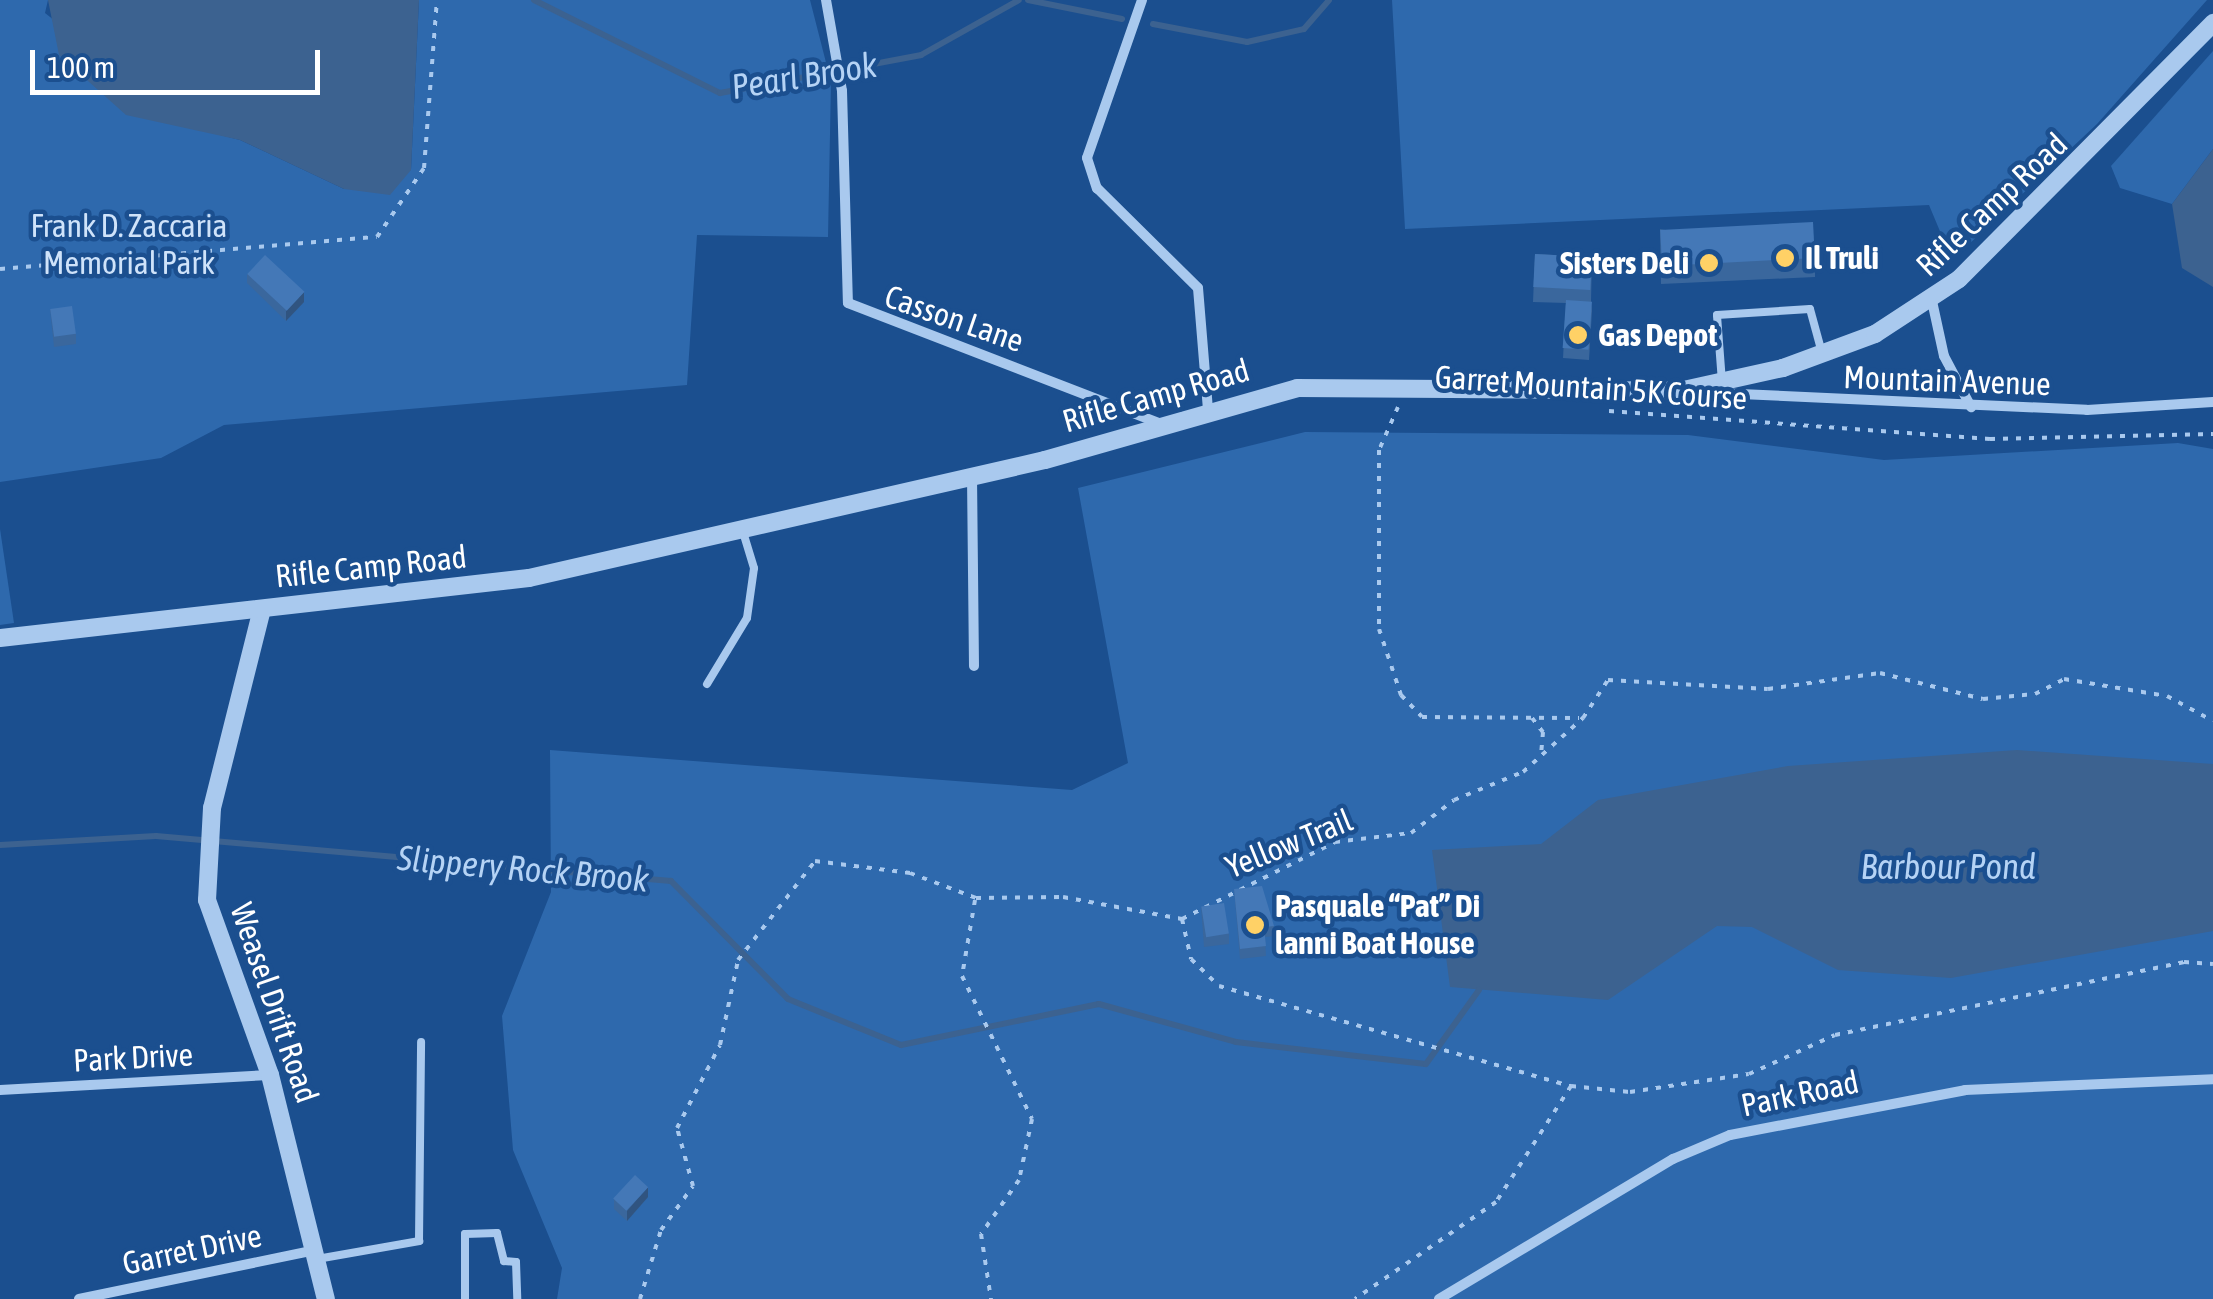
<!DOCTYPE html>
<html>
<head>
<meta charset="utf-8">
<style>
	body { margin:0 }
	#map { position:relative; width:2213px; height:1299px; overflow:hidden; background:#1b4f8f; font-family:"Asap Condensed",sans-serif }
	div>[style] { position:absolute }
	.green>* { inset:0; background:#2e69ad }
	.water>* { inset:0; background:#3c6290 }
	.stream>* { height:6px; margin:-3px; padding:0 3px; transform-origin:3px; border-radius:3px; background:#3c6290 }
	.path>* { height:4px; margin-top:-2px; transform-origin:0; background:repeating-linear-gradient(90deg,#a9c9ee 0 5px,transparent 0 13px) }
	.service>* { height:8px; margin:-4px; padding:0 4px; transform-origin:4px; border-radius:4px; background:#a9c9ee }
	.minor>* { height:10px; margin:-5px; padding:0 5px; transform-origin:5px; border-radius:5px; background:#a9c9ee }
	.tertiary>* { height:18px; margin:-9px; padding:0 9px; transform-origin:9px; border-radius:9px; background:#a9c9ee }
	.wall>* { inset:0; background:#3a679d }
	.shaded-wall>* { inset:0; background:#305480 }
	.building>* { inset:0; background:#4478b7; transform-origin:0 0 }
	.dots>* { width:28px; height:28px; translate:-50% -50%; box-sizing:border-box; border:5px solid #1b4f8f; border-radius:50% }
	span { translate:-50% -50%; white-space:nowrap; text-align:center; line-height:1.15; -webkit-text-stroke:9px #1b4f8f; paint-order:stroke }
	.street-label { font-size:32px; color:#fff }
	.park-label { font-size:32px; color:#cfe3fa }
	.poi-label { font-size:32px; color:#fff; font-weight:700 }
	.left { translate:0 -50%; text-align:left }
	.right { translate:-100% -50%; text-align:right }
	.water-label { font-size:35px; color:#b5d3f5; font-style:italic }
	.scale { position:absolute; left:30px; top:50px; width:290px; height:45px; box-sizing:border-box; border:5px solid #fff; border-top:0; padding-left:12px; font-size:30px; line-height:35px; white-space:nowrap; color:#fff; -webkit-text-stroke:8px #1b4f8f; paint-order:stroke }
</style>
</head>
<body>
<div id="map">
	<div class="green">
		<div style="clip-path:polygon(0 0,48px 0,45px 13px,189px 127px,240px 140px,344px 189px,411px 170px,419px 0,810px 0,831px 82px,828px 237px,697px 235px,687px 385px,224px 425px,161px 458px,0 482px)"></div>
		<div style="clip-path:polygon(1392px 0,2207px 0,2097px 124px,1952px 260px,1929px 205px,1405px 229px)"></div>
		<div style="clip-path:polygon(2213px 51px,2213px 149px,2172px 204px,2120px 188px,2111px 166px)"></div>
		<div style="clip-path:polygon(1305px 432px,1688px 435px,1884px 460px,2178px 443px,2213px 449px,2213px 1299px,557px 1299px,562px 1268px,513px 1150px,502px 1016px,551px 892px,550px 750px,1072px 790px,1128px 763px,1078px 488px)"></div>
		<div style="clip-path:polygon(0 529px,14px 623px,0 625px)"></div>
	</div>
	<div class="water">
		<div style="clip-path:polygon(48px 0,419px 0,411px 170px,390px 195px,344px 189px,240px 140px,126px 115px,59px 55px)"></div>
		<div style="clip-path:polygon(2213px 149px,2213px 287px,2182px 268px,2172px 204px)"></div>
		<div style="clip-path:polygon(2017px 750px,2213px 764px,2213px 931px,1951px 978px,1838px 970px,1752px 927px,1717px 926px,1608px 1000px,1450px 987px,1432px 850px,1541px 844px,1598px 800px,1788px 766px)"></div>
	</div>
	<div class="stream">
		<div style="left:534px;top:0;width:208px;rotate:26.6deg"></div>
		<div style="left:720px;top:93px;width:205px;rotate:-10.7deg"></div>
		<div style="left:921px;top:55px;width:112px;rotate:-29.3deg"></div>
		<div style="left:1028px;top:0;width:96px;rotate:11.4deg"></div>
		<div style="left:1153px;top:24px;width:96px;rotate:10.8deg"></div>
		<div style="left:1247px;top:42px;width:58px;rotate:-12.8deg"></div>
		<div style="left:1304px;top:29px;width:38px;rotate:-49deg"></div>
		<div style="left:0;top:845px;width:156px;rotate:-3.3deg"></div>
		<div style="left:156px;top:836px;width:517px;rotate:4.99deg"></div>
		<div style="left:671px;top:881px;width:166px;rotate:45.2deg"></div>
		<div style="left:788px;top:999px;width:122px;rotate:22.2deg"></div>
		<div style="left:901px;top:1045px;width:202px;rotate:-11.7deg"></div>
		<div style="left:1099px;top:1004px;width:142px;rotate:15.5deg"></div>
		<div style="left:1236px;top:1042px;width:191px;rotate:6.6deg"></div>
		<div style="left:1426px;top:1064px;width:91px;rotate:-54.4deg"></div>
	</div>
	<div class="path">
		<div style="left:0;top:269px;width:378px;rotate:-4.9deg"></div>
		<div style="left:377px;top:237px;width:83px;rotate:-55.7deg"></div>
		<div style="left:424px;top:168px;width:169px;rotate:-85.6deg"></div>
		<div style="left:1398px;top:407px;width:47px;rotate:113.8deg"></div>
		<div style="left:1379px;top:450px;width:179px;rotate:90deg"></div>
		<div style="left:1379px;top:629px;width:70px;rotate:71.6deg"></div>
		<div style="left:1401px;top:695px;width:30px;rotate:46deg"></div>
		<div style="left:1422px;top:717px;width:157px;rotate:0.4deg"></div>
		<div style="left:1609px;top:411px;width:382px;rotate:4.2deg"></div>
		<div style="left:1990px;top:439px;width:223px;rotate:-1.3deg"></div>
		<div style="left:1532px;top:718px;width:18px;rotate:52deg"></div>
		<div style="left:1543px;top:732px;width:22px;rotate:95deg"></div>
		<div style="left:975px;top:900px;width:77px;rotate:99.7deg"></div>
		<div style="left:962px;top:976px;width:159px;rotate:63.9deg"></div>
		<div style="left:1032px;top:1119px;width:62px;rotate:102deg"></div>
		<div style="left:1019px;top:1180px;width:66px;rotate:125.1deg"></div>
		<div style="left:981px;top:1234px;width:66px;rotate:81.3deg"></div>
		<div style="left:1182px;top:919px;width:41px;rotate:77.3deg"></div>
		<div style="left:1191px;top:959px;width:39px;rotate:44deg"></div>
		<div style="left:1219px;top:986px;width:366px;rotate:15.9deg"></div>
		<div style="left:1571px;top:1086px;width:138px;rotate:122.9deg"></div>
		<div style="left:1496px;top:1202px;width:171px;rotate:145.5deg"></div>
		<div style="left:1571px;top:1086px;width:59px;rotate:5.8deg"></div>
		<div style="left:1630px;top:1092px;width:120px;rotate:-8.6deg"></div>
		<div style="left:1749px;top:1074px;width:94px;rotate:-24.4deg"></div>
		<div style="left:1835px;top:1035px;width:357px;rotate:-11.8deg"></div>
		<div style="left:2184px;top:962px;width:29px;rotate:4deg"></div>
		<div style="left:640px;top:1299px;width:72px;rotate:-73.1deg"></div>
		<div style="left:661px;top:1230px;width:54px;rotate:-54deg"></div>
		<div style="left:693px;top:1186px;width:60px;rotate:-105.4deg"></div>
		<div style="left:677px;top:1128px;width:93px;rotate:-62.6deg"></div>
		<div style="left:720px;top:1045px;width:87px;rotate:-78deg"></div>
		<div style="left:738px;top:960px;width:125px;rotate:-52.1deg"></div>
		<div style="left:815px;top:861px;width:96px;rotate:7.2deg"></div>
		<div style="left:910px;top:873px;width:71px;rotate:20.7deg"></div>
		<div style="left:976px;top:898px;width:87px;rotate:-0.7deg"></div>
		<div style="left:1063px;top:897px;width:121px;rotate:10.5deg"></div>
		<div style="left:1182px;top:919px;width:171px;rotate:-26.7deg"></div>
		<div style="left:1335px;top:842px;width:77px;rotate:-6.8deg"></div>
		<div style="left:1411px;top:833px;width:54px;rotate:-37.5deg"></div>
		<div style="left:1454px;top:800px;width:74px;rotate:-22.1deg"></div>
		<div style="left:1523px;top:772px;width:81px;rotate:-42deg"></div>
		<div style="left:1583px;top:718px;width:45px;rotate:-56.7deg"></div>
		<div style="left:1608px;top:680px;width:160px;rotate:3.2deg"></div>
		<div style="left:1768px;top:689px;width:113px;rotate:-8.1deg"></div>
		<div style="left:1880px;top:673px;width:106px;rotate:14.2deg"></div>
		<div style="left:1983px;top:699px;width:52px;rotate:-5.5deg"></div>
		<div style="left:2035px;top:694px;width:33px;rotate:-27deg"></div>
		<div style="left:2064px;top:679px;width:104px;rotate:9.4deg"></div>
		<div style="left:2167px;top:696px;width:52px;rotate:28.5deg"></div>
	</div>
	<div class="service">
		<div style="left:1722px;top:382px;width:67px;rotate:-94.3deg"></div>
		<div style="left:1717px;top:315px;width:93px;rotate:-3.7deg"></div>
		<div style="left:1810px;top:309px;width:46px;rotate:74.7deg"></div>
		<div style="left:707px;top:684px;width:77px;rotate:-58.8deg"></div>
		<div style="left:747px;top:618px;width:50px;rotate:-82deg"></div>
		<div style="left:754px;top:568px;width:39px;rotate:-107deg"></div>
		<div style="left:317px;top:1259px;width:104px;rotate:-10deg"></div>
		<div style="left:419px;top:1241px;width:199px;rotate:-89.4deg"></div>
		<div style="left:465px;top:1299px;width:65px;rotate:-90deg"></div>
		<div style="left:465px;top:1234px;width:32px;rotate:-2deg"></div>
		<div style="left:497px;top:1233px;width:29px;rotate:76deg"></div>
		<div style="left:504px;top:1261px;width:12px;rotate:5deg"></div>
		<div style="left:516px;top:1262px;width:37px;rotate:88deg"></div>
	</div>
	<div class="minor">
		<div style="left:826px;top:0;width:92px;rotate:80deg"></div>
		<div style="left:842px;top:91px;width:212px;rotate:88.4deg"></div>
		<div style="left:848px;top:303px;width:337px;rotate:21.1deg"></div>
		<div style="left:1142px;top:0;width:167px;rotate:109.2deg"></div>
		<div style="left:1087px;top:158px;width:32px;rotate:72deg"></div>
		<div style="left:1097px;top:188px;width:142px;rotate:44.7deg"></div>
		<div style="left:1198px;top:288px;width:121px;rotate:85.3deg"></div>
		<div style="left:1932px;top:301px;width:56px;rotate:77.7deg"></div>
		<div style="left:1944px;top:356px;width:58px;rotate:62.1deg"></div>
		<div style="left:1695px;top:392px;width:392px;rotate:2.6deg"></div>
		<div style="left:2087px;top:410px;width:126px;rotate:-3.6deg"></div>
		<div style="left:972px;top:476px;width:190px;rotate:89.4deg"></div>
		<div style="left:0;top:1090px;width:270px;rotate:-3.2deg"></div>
		<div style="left:79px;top:1299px;width:241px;rotate:-11.7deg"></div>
		<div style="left:1439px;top:1299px;width:273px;rotate:-30.9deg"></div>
		<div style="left:1673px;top:1159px;width:62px;rotate:-22.8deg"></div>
		<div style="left:1730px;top:1135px;width:239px;rotate:-10.8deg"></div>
		<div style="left:1965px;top:1090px;width:248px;rotate:-2.5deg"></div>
	</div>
	<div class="tertiary">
		<div style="left:262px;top:609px;width:205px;rotate:104.1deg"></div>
		<div style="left:212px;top:808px;width:92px;rotate:93.1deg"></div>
		<div style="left:207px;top:900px;width:186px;rotate:70.2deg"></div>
		<div style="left:270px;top:1075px;width:231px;rotate:76deg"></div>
		<div style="left:0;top:638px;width:532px;rotate:-6.47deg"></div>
		<div style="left:529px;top:578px;width:529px;rotate:-12.88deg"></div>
		<div style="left:1045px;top:460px;width:262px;rotate:-15.9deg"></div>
		<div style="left:1297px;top:388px;width:382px;rotate:0.4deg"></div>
		<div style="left:1679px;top:391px;width:107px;rotate:-12.5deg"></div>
		<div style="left:1783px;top:368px;width:98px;rotate:-20.3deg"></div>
		<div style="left:1875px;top:334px;width:100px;rotate:-33.2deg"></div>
		<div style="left:1959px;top:279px;width:361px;rotate:-45.2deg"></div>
	</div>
	<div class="wall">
		<div style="clip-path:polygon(1660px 229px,1815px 258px,1815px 277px,1661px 284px)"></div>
		<div style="clip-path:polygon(1535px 254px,1592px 257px,1591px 302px,1592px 311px,1589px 360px,1563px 358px,1566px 303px,1533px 302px)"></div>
		<div style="clip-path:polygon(247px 274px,304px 302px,286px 321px,247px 283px)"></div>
		<div style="clip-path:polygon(50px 309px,76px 334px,76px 344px,54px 347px)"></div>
		<div style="clip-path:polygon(1234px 889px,1274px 926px,1274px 936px,1265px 937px,1266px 956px,1240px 959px)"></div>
		<div style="clip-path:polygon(1201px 907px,1229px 934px,1229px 944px,1204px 947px)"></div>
		<div style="clip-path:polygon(648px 1197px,627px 1221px,614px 1209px,614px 1199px)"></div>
	</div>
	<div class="shaded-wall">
		<div style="clip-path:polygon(304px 292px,304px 302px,286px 321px,286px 311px)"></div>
		<div style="clip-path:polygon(648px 1187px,648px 1197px,627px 1221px,627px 1211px)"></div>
	</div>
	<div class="building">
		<div style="left:1813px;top:222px;width:36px;height:153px;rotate:87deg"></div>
		<div style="left:1535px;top:254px;width:57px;height:33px;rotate:3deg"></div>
		<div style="left:265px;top:255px;width:54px;height:26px;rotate:43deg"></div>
		<div style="left:1566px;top:300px;width:26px;height:48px;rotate:4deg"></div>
		<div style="left:72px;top:306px;width:28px;height:22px;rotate:82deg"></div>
		<div style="clip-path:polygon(1262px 886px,1274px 926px,1264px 927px,1266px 946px,1240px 949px,1234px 889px)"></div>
		<div style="left:1224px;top:903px;width:31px;height:23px;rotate:81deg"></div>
		<div style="left:635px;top:1175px;width:18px;height:32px;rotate:43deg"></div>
	</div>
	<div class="dots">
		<div style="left:1785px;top:258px;background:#ffd166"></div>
		<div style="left:1709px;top:263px;background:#ffd166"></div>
		<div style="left:1578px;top:335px;background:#ffd166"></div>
		<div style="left:1255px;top:925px;background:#ffd166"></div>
	</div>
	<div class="street-label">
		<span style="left:1992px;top:205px;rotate:-43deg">Rifle Camp Road</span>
		<span style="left:954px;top:319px;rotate:19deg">Casson Lane</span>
		<span style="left:1947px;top:381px;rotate:2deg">Mountain Avenue</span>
		<span style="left:1591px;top:388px;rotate:4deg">Garret Mountain 5K Course</span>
		<span style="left:1156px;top:396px;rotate:-16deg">Rifle Camp Road</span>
		<span style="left:371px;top:567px;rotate:-6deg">Rifle Camp Road</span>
		<span style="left:1289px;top:844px;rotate:-22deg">Yellow Trail</span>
		<span style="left:274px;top:1003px;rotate:71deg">Weasel Drift Road</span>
		<span style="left:133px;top:1058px;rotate:-3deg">Park Drive</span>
		<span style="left:1800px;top:1094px;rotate:-12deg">Park Road</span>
		<span style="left:192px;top:1250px;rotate:-12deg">Garret Drive</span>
	</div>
	<div class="park-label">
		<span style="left:129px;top:245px">Frank D. Zaccaria<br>Memorial Park</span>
	</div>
	<div class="poi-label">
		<span class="left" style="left:1805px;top:258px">Il Truli</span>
		<span class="right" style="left:1689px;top:263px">Sisters Deli</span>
		<span class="left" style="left:1598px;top:335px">Gas Depot</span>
		<span class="left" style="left:1275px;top:925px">Pasquale “Pat” Di<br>lanni Boat House</span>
	</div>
	<div class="water-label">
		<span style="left:804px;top:75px;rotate:-9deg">Pearl Brook</span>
		<span style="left:1948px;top:866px">Barbour Pond</span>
		<span style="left:523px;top:868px;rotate:5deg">Slippery Rock Brook</span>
	</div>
	<div class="scale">100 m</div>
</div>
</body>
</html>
